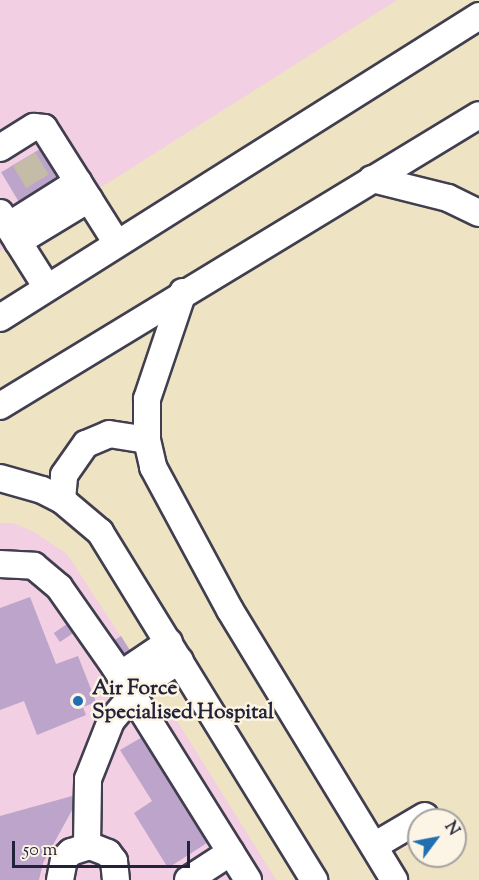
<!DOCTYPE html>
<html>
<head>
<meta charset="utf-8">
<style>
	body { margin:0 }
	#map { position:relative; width:479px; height:880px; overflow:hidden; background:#eee3c3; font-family:"Sorts Mill Goudy",serif }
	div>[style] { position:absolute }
	.built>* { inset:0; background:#f2cfe2 }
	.building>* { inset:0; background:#bca4cb; transform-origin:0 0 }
	.minor-tunnel>* { height:26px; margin-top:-13px; transform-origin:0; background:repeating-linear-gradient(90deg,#c5bca8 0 26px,transparent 0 39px) }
	.roads { filter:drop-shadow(2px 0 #413f4f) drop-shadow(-2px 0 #413f4f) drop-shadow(0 2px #413f4f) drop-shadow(0 -2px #413f4f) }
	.minor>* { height:26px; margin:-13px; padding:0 13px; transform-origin:13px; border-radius:13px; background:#fff }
	.dots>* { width:16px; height:16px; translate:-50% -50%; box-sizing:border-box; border:3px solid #fcf5e5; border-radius:50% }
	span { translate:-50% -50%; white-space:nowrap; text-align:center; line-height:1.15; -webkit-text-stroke:5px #fcf5e5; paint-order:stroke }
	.poi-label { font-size:21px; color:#22223b; font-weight:700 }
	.left { translate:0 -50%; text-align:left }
	.north { position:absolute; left:407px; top:808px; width:60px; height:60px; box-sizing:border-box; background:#fcf5e5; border:2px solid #a5a1a1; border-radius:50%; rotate:58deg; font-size:16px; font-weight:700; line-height:24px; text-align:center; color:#22223b }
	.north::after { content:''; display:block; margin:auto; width:21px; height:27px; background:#1f6fb2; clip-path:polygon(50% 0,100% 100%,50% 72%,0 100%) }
	.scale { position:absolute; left:12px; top:841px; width:178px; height:27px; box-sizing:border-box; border:3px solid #22223b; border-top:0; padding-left:8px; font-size:18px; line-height:21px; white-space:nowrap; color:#22223b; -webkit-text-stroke:4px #fcf5e5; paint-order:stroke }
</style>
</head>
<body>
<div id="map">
	<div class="built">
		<div style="clip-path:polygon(0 0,397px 0,0 251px)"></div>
		<div style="clip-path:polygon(0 523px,13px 523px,34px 532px,67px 554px,131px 652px,126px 655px,128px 658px,167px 719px,176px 719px,276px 880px,0 880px)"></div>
	</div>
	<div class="building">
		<div style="left:50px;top:143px;width:37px;height:57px;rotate:59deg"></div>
		<div style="clip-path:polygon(30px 597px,56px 664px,78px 656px,96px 702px,83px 707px,86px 715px,37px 735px,24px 701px,0 710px,0 608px)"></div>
		<div style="left:67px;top:624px;width:11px;height:16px;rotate:56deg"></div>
		<div style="left:121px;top:636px;width:19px;height:13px;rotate:58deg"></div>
		<div style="clip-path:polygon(144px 736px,210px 841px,168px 868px,134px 813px,152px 801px,120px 750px)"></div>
		<div style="clip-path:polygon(72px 796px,76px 803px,43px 863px,39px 880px,0 880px,0 816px)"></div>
	</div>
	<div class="minor-tunnel">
		<div style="left:24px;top:159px;width:37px;rotate:59deg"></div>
	</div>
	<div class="roads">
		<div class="minor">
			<div style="left:0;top:148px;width:40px;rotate:-32deg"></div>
			<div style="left:34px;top:127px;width:10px;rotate:6deg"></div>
			<div style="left:44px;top:128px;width:135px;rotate:57.7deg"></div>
			<div style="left:372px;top:179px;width:78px;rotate:14deg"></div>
			<div style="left:448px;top:198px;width:34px;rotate:26deg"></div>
			<div style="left:0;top:213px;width:86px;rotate:57.8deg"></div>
			<div style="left:8px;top:226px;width:83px;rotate:-32.2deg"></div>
			<div style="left:18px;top:242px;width:83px;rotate:-31.2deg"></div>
			<div style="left:183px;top:292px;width:113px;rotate:108.6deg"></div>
			<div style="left:147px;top:399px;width:41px;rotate:90deg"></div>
			<div style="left:147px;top:440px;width:28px;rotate:77deg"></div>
			<div style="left:153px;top:467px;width:162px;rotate:61.7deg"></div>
			<div style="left:230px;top:610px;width:316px;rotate:58.7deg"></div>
			<div style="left:0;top:318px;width:566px;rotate:-32.23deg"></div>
			<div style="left:0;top:406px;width:560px;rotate:-31.28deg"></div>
			<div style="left:0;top:478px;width:44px;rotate:15.9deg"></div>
			<div style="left:42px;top:490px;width:22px;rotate:27deg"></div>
			<div style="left:62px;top:500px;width:50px;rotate:40.1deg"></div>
			<div style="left:100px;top:532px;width:409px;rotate:58.4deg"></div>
			<div style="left:62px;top:500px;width:25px;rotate:-85deg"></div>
			<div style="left:64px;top:475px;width:38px;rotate:-55deg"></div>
			<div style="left:86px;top:444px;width:25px;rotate:-23deg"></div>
			<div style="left:109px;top:434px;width:38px;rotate:9deg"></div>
			<div style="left:0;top:564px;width:34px;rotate:3deg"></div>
			<div style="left:34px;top:566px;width:33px;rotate:40deg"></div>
			<div style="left:59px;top:587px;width:98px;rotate:55deg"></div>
			<div style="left:115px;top:667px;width:251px;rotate:58deg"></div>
			<div style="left:120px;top:675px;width:59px;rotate:-34deg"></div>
			<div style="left:87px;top:846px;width:67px;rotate:-89.1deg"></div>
			<div style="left:88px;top:779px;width:62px;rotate:-68.4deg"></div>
			<div style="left:111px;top:721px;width:47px;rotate:-50.2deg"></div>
			<div style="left:141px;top:685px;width:46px;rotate:-32.7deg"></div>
			<div style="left:374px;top:846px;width:59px;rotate:-30.5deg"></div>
			<div style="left:60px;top:880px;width:21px;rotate:-79deg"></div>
			<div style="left:64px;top:859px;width:10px;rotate:-45deg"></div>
			<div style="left:71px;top:852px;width:20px;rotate:-18deg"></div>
			<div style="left:90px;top:846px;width:19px;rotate:21deg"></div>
			<div style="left:108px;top:853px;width:10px;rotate:53deg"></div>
			<div style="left:114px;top:861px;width:19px;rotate:84deg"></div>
			<div style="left:188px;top:880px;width:51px;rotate:-33.1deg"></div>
		</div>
	</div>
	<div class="dots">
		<div style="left:78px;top:701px;background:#1f6fb2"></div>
	</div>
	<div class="poi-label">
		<span class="left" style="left:92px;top:701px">Air Force<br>Specialised Hospital</span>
	</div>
	<div class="north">N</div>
	<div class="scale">50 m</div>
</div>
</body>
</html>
